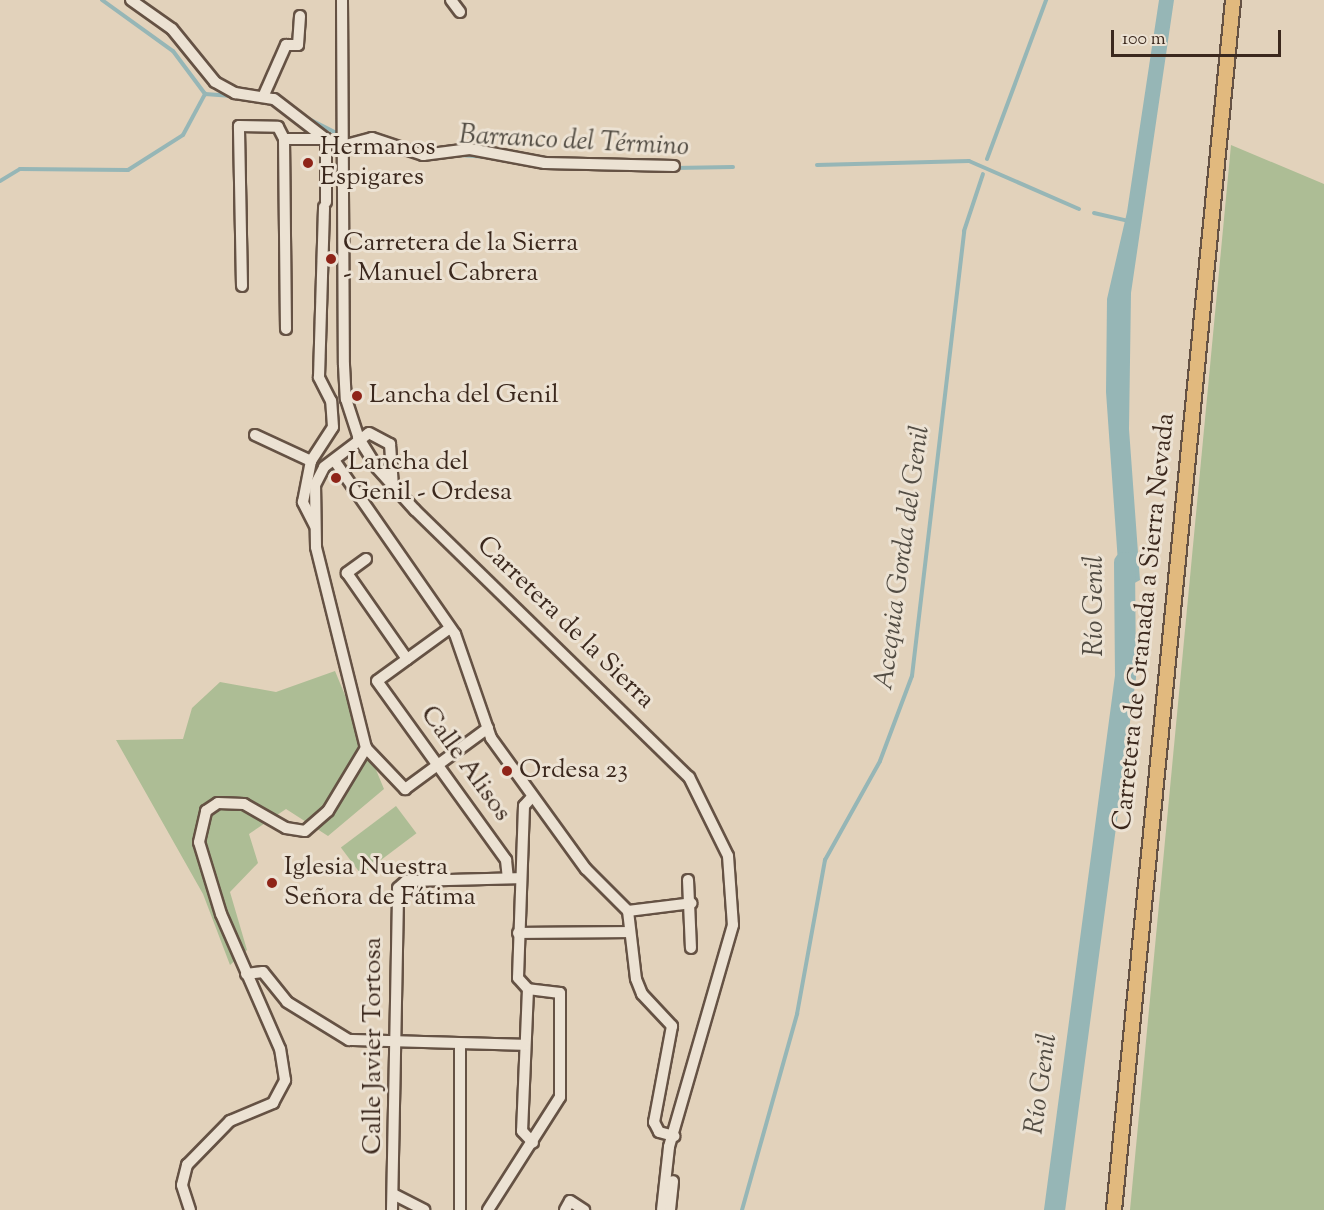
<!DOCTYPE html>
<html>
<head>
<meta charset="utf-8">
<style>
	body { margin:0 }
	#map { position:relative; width:1324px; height:1210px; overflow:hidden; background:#e2d2bb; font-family:"Sorts Mill Goudy",serif }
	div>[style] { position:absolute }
	.green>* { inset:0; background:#adbd95; transform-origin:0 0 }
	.water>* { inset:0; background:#96b6b6 }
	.stream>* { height:4px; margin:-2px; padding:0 2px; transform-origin:2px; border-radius:2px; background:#96b6b6 }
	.river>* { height:21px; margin:-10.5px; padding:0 10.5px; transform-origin:10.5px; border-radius:10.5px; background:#96b6b6 }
	.roads { filter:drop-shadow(2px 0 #655244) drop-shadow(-2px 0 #655244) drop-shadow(0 2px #655244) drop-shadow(0 -2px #655244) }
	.minor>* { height:10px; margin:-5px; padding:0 5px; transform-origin:5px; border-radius:5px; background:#ece2d3 }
	.major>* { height:14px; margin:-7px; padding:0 7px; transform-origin:7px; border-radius:7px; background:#e1b97e }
	.dots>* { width:16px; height:16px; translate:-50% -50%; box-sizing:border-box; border:3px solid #ece2d3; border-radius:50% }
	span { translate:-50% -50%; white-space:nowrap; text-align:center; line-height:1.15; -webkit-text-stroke:6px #ece2d3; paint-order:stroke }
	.poi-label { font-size:26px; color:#3b281d }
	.left { translate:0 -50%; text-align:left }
	.street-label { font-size:26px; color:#3b281d }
	.water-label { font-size:27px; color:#524c43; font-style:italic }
	.scale { position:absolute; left:1111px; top:30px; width:170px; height:27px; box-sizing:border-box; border:3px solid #3b281d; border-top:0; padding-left:8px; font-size:18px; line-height:21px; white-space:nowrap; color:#3b281d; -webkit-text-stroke:4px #ece2d3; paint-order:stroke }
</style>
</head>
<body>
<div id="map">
	<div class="green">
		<div style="clip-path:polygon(1231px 145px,1324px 184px,1324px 1210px,1130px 1210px)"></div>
		<div style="clip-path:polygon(335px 671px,384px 789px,328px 836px,286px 809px,249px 834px,258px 863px,230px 892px,247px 950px,230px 965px,203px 894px,116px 740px,183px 739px,192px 708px,220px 682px,276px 692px)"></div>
		<div style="left:396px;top:806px;width:34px;height:69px;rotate:53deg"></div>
	</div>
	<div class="water">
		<div style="clip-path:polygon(1159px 0,1174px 0,1131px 293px,1129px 429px,1140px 580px,1120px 591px,1106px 392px,1107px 299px,1127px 212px)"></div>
	</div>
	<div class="stream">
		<div style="left:102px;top:0;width:87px;rotate:35.7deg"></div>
		<div style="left:173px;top:51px;width:54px;rotate:53.3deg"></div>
		<div style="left:205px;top:94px;width:27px;rotate:4deg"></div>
		<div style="left:307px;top:118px;width:38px;rotate:27deg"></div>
		<div style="left:361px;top:144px;width:31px;rotate:9deg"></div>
		<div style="left:459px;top:155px;width:26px;rotate:4deg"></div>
		<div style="left:987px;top:159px;width:170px;rotate:-69.6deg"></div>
		<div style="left:817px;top:165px;width:152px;rotate:-1.5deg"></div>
		<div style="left:969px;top:161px;width:120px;rotate:23.6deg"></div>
		<div style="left:674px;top:168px;width:59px;rotate:-1deg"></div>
		<div style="left:0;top:181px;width:23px;rotate:-31deg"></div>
		<div style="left:20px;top:169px;width:108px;rotate:0.5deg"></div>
		<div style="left:128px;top:170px;width:65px;rotate:-32.5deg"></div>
		<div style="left:183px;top:135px;width:47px;rotate:-61.8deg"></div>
		<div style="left:1094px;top:213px;width:35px;rotate:13deg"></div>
		<div style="left:742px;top:1210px;width:204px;rotate:-74.3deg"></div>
		<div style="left:797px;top:1014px;width:157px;rotate:-79.7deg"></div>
		<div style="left:825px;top:860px;width:113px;rotate:-60.9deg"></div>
		<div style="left:880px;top:761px;width:91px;rotate:-69.4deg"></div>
		<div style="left:912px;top:676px;width:448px;rotate:-83.3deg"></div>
		<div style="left:964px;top:231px;width:60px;rotate:-71.6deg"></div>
	</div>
	<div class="river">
		<div style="left:1054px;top:1210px;width:539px;rotate:-82.43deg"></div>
		<div style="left:1125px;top:676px;width:114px;rotate:-90.5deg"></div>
	</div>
	<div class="roads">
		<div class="minor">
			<div style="left:131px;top:0;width:50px;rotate:35.3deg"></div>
			<div style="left:172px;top:29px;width:68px;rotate:50.9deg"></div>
			<div style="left:215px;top:82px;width:23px;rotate:29deg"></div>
			<div style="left:235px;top:93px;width:39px;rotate:9deg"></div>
			<div style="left:274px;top:99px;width:66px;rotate:37.6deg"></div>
			<div style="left:342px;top:0;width:365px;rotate:89.7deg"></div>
			<div style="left:344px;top:365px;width:34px;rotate:87deg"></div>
			<div style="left:346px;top:399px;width:40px;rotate:72deg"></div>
			<div style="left:358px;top:437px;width:36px;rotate:58deg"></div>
			<div style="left:377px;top:468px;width:57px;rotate:47.9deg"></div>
			<div style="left:415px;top:510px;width:383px;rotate:44.3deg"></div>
			<div style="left:689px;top:777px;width:88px;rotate:63.7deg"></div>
			<div style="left:728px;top:856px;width:69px;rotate:85.9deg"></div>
			<div style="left:733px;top:925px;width:231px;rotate:106.1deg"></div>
			<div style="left:669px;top:1147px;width:63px;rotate:96.3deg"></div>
			<div style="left:451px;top:0;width:15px;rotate:53deg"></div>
			<div style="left:263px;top:97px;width:57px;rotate:-66.1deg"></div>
			<div style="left:286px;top:45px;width:12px"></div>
			<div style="left:298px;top:45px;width:29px;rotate:-86deg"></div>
			<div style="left:284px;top:139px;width:190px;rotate:89.4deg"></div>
			<div style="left:342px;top:146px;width:31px;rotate:-15deg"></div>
			<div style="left:372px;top:138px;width:54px;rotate:18.4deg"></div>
			<div style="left:423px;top:155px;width:47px;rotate:-7.3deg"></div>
			<div style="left:470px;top:149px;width:76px;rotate:10.6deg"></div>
			<div style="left:545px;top:163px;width:129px;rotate:1.3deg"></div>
			<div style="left:326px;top:202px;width:63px;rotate:-90deg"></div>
			<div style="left:242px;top:286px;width:160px;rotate:-91.1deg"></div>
			<div style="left:239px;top:126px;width:39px;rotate:1deg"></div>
			<div style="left:278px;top:127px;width:13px;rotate:63deg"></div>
			<div style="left:284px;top:139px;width:42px"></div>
			<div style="left:326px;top:139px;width:17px;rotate:24deg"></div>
			<div style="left:255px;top:435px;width:62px;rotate:24.9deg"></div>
			<div style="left:334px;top:460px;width:212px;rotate:55.2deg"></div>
			<div style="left:455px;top:634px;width:110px;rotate:70.9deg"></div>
			<div style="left:491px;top:738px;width:162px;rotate:54.1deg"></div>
			<div style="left:586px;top:869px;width:59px;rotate:45deg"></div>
			<div style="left:628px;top:911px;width:68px;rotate:83.3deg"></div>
			<div style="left:636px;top:979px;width:16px;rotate:68deg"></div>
			<div style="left:642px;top:994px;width:44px;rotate:46.8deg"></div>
			<div style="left:672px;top:1026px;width:98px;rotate:100.6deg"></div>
			<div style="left:654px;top:1122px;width:11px;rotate:63deg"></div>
			<div style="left:659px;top:1132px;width:16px;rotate:15deg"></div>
			<div style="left:315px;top:526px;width:27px;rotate:-117deg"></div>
			<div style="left:303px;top:502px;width:42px;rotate:-79deg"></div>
			<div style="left:311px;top:461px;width:40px;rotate:-57.1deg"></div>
			<div style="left:333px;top:427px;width:26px;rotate:-94deg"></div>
			<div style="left:331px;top:401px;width:27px;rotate:-117deg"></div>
			<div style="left:319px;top:377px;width:170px;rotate:-88.3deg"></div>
			<div style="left:366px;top:559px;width:24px;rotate:144deg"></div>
			<div style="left:347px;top:573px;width:105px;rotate:55.1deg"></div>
			<div style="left:450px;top:628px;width:90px;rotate:144deg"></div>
			<div style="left:377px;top:681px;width:221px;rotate:54.2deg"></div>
			<div style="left:506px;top:860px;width:18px;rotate:84deg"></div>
			<div style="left:366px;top:748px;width:57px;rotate:46.4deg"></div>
			<div style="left:405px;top:789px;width:103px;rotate:-36.3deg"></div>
			<div style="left:532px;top:797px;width:12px;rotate:132deg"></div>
			<div style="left:524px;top:806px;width:172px;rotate:92deg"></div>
			<div style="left:518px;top:978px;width:15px;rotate:48deg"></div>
			<div style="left:528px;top:989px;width:142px;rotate:92.4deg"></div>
			<div style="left:522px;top:1131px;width:16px;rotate:47deg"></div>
			<div style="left:688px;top:880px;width:68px;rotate:87.5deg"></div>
			<div style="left:628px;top:911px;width:64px;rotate:-7.1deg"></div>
			<div style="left:518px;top:933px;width:112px;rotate:-0.5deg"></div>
			<div style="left:246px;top:974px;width:17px;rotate:-7deg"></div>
			<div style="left:263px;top:972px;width:38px;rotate:51deg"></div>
			<div style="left:287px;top:1002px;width:73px;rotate:31.5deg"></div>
			<div style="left:349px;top:1040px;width:176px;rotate:1.6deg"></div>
			<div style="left:460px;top:1044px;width:166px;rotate:90deg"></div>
			<div style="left:395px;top:1195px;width:33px;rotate:27deg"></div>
			<div style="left:190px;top:1210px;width:26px;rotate:-108deg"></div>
			<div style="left:182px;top:1185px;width:21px;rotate:-76deg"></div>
			<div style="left:187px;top:1165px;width:62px;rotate:-45.7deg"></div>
			<div style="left:230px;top:1121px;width:47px;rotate:-22.7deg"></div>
			<div style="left:273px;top:1103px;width:26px;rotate:-62deg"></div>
			<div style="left:285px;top:1080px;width:31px;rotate:-99deg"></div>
			<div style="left:280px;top:1049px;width:147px;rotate:-113.6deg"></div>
			<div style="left:221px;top:914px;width:75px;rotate:-107deg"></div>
			<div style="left:199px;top:842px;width:32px;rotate:-77deg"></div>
			<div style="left:206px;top:811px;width:14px;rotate:-34deg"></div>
			<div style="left:218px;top:803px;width:26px;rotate:2deg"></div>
			<div style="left:244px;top:804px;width:48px;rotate:29.7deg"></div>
			<div style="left:286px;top:828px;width:19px;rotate:9deg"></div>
			<div style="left:305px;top:831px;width:30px;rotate:-41deg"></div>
			<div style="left:328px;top:811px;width:74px;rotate:-58.9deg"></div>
			<div style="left:366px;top:748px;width:207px;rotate:-104deg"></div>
			<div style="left:316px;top:547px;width:62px;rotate:-90.9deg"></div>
			<div style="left:315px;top:485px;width:20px;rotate:-63deg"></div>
			<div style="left:324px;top:467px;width:56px;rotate:-37.1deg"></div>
			<div style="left:369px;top:433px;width:24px;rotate:28deg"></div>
			<div style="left:390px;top:444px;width:43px;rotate:86deg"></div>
			<div style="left:392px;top:1210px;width:322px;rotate:-88.9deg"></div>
			<div style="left:398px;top:888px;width:11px;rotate:-41deg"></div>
			<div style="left:406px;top:881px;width:114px;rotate:-1.5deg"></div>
			<div style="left:488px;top:1210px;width:134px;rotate:-57.5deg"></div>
			<div style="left:560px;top:1097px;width:104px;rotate:-90deg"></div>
			<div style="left:560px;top:993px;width:32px;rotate:-173deg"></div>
			<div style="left:565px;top:1210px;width:10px;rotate:-61deg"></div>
			<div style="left:570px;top:1201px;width:17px;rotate:33deg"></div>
			<div style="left:670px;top:1210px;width:29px;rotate:-84deg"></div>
		</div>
		<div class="major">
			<div style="left:1114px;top:1210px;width:1216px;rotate:-84.38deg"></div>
		</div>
	</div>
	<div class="dots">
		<div style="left:308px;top:163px;background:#8f2418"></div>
		<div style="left:331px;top:259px;background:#8f2418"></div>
		<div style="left:357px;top:396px;background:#8f2418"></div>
		<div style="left:336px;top:478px;background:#8f2418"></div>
		<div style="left:507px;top:771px;background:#8f2418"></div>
		<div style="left:272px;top:883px;background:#8f2418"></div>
	</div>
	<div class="poi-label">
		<span class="left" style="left:320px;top:163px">Hermanos<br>Espigares</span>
		<span class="left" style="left:343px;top:259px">Carretera de la Sierra<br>- Manuel Cabrera</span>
		<span class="left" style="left:369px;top:396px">Lancha del Genil</span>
		<span class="left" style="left:348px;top:478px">Lancha del<br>Genil - Ordesa</span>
		<span class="left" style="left:519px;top:771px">Ordesa 23</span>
		<span class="left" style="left:284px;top:883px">Iglesia Nuestra<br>Señora de Fátima</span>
	</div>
	<div class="street-label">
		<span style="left:1145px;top:622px;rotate:-84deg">Carretera de Granada a Sierra Nevada</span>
		<span style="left:565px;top:623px;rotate:44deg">Carretera de la Sierra</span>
		<span style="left:465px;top:764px;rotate:54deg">Calle Alisos</span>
		<span style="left:374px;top:1046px;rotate:-90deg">Calle Javier Tortosa</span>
	</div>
	<div class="water-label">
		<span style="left:574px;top:142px;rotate:3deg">Barranco del Término</span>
		<span style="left:903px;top:558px;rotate:-82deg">Acequia Gorda del Genil</span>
		<span style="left:1096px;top:606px;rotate:-90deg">Río Genil</span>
		<span style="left:1042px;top:1084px;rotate:-82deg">Río Genil</span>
	</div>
	<div class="scale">100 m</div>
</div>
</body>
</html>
